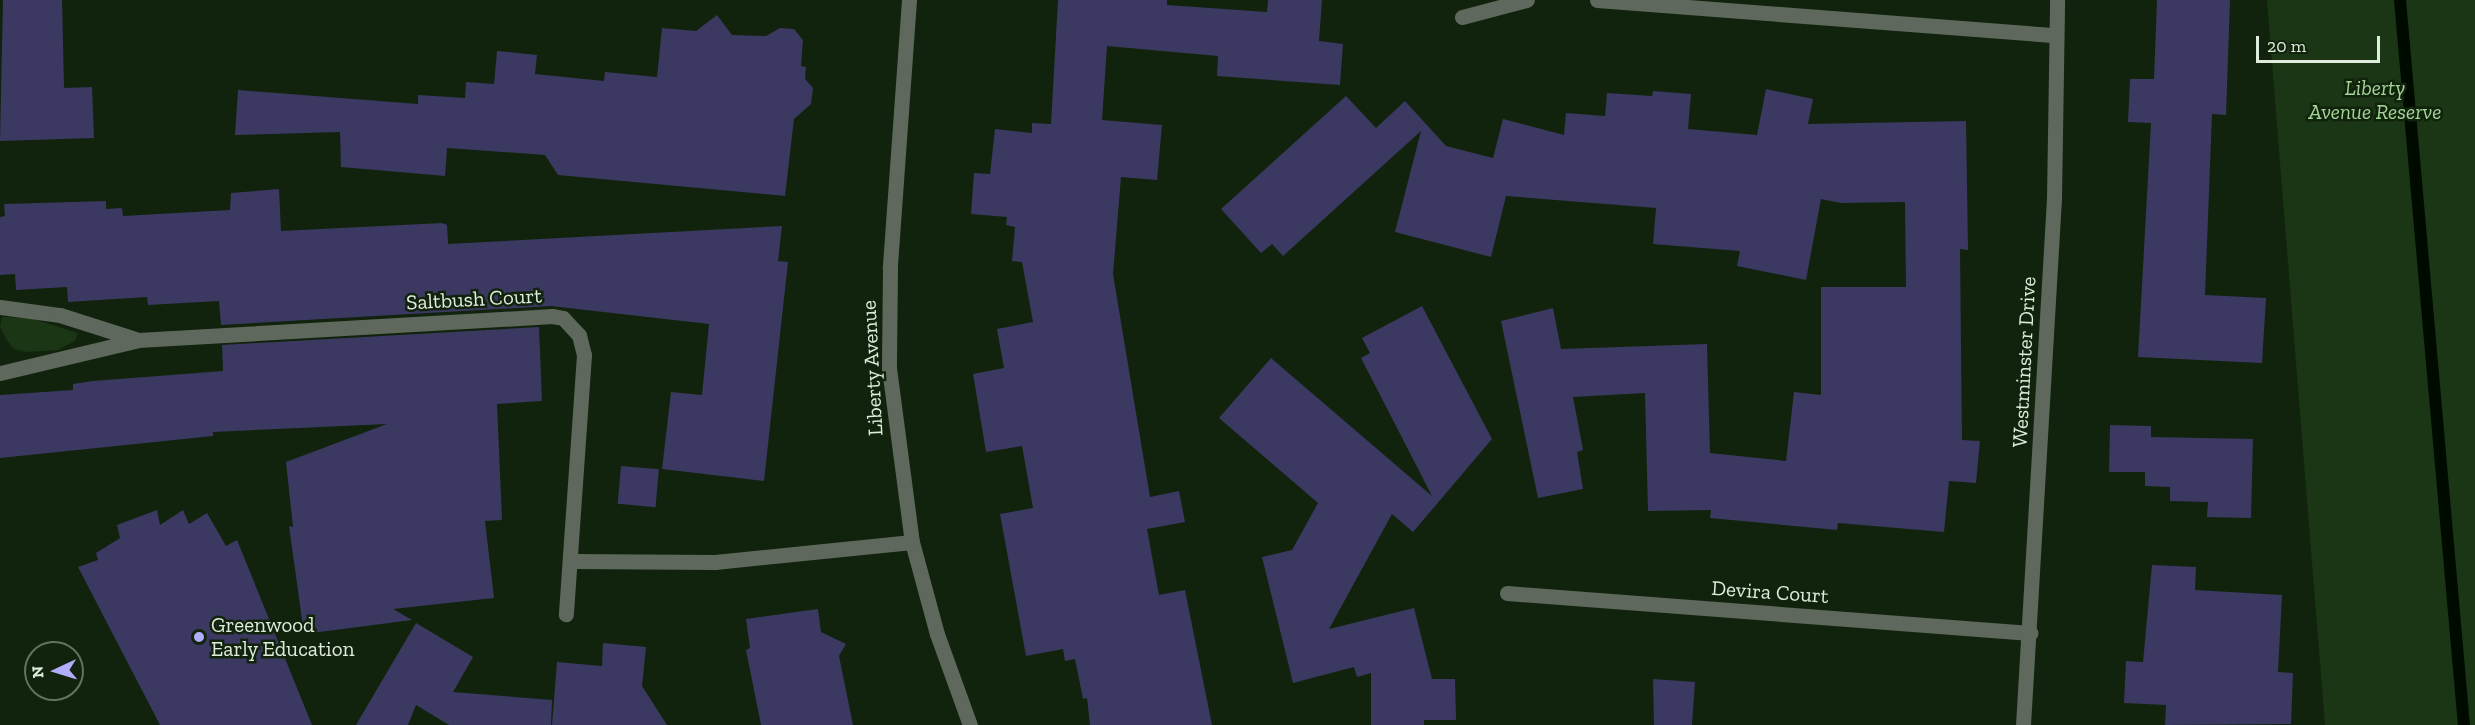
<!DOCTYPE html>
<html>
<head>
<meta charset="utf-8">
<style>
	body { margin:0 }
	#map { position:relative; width:2475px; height:725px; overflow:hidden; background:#11230c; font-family:"Zilla Slab",serif }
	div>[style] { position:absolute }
	.green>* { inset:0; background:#1b3614 }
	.stream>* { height:12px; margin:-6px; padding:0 6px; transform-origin:6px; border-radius:6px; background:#000b00 }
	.building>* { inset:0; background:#3b3961; transform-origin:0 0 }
	.minor>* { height:15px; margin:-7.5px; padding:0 7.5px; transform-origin:7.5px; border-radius:7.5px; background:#5f685d }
	.dots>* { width:16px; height:16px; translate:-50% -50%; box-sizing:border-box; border:3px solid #11230c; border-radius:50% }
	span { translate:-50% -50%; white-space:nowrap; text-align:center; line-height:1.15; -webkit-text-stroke:5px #11230c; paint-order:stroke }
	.park-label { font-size:21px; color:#a3d597; font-style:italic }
	.street-label { font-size:21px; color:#dfebdc }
	.poi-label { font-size:21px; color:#dfebdc }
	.left { translate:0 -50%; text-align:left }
	.north { position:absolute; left:24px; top:641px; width:60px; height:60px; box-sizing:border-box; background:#11230c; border:2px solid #63735f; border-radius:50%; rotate:266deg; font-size:16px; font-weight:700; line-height:24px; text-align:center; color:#dfebdc }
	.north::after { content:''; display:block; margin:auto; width:21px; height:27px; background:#b0aefa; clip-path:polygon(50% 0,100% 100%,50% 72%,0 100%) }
	.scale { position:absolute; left:2256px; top:36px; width:124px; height:27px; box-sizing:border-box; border:3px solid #dfebdc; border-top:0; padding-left:8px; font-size:18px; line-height:21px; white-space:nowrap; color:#dfebdc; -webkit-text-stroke:4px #11230c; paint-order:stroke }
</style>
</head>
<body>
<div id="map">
	<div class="green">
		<div style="clip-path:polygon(2267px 0,2475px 0,2475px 725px,2325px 725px)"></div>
		<div style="clip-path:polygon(2px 317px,30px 318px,78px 333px,75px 341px,58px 350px,26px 352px,14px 349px,6px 339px,0 326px)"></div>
	</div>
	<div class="stream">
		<div style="left:2400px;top:0;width:728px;rotate:84.96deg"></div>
	</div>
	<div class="building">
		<div style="clip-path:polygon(3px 0,62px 0,64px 88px,92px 87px,94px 138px,0 141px)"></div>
		<div style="clip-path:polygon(1058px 0,1167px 0,1167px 5px,1267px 12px,1268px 0,1322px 0,1319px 41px,1343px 44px,1340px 85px,1217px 76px,1218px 56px,1107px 46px,1102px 120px,1162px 125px,1157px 180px,1121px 177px,1113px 274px,1150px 497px,1179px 491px,1185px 522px,1147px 529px,1159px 595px,1185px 590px,1212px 725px,1090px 725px,1087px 698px,1083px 699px,1075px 659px,1065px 661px,1063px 649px,1026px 656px,1000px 514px,1033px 508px,1022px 446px,986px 452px,973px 374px,1004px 368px,997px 329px,1033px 322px,1022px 262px,1012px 261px,1015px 227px,1006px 225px,1007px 217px,971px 214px,974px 173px,990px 174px,995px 129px,1032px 133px,1032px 123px,1051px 124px)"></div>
		<div style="clip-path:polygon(2157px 0,2230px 0,2226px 115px,2212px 114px,2205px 295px,2266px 298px,2262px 363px,2138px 357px,2151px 123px,2128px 122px,2130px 79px,2154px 79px)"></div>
		<div style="clip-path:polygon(717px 15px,732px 35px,766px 36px,780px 28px,794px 29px,803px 40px,801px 66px,806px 67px,805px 79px,813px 88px,811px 104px,794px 119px,785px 196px,558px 175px,545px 155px,447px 148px,445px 176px,341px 167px,340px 132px,235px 135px,238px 90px,418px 104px,418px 95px,465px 98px,466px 82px,494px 84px,497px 51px,537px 55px,535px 74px,604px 81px,605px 72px,657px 77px,662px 28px,696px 31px)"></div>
		<div style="clip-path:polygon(1766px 89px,1813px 99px,1808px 124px,1966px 121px,1968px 250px,1960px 249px,1962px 440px,1980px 441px,1976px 483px,1949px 481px,1944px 532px,1838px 523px,1837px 530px,1710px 518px,1711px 510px,1648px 511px,1645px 393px,1573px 397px,1583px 450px,1577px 452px,1583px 489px,1538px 498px,1501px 321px,1553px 308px,1561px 349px,1707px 344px,1710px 453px,1786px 461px,1794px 392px,1821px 395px,1821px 287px,1906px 287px,1905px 202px,1841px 203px,1821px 199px,1806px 280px,1737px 266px,1740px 251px,1653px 244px,1656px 208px,1506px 196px,1491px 257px,1395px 232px,1421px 131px,1283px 256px,1272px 244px,1261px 253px,1221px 209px,1346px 96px,1376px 128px,1405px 101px,1446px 146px,1493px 158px,1503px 119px,1564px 135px,1566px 113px,1605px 116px,1607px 93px,1652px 96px,1653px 91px,1691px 94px,1688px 129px,1757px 135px)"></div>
		<div style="clip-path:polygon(279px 189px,281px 231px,442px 223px,447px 225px,448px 244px,782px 226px,778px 261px,788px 262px,764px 481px,662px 469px,671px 392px,702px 395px,709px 324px,551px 306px,221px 325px,219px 301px,148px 305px,147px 297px,68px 302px,67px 287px,16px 290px,15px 274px,0 275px,0 217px,5px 216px,4px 204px,106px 201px,106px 209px,122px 208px,123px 216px,230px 210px,231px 193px)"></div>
		<div style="clip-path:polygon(1422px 306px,1492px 439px,1413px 532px,1392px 514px,1329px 629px,1414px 608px,1432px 679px,1455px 679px,1456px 720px,1424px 720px,1424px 725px,1371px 725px,1371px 673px,1357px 677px,1354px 667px,1293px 683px,1262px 557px,1292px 550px,1318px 503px,1219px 418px,1271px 358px,1432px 496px,1361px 358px,1370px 353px,1362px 338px)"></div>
		<div style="clip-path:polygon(539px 327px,542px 401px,497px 404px,502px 520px,485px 521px,494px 598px,393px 609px,412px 620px,304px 634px,289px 526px,293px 527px,286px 462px,387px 424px,213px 432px,213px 436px,0 458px,0 395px,73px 390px,73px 384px,93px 381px,223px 371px,222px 345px)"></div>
		<div style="clip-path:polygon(2110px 425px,2151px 426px,2151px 437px,2253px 439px,2251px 518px,2207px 517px,2208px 502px,2170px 501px,2170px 487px,2145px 486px,2145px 472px,2109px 472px)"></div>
		<div style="left:621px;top:466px;width:38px;height:38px;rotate:5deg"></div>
		<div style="clip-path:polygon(157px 510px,160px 525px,183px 510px,189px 524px,207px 513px,226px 546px,237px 540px,312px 725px,160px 725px,78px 567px,98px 560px,96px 553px,120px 538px,117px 525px)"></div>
		<div style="clip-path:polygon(2152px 565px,2196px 567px,2195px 590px,2282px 595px,2278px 672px,2293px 673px,2291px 724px,2165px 725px,2166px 705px,2124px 703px,2126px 661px,2143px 662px)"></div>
		<div style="clip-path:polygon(818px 609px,821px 632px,846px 644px,839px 656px,853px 725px,761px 725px,746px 650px,750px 648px,746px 619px)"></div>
		<div style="clip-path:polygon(416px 623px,473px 657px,453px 692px,552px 700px,551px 725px,449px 725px,416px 705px,408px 725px,356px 725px)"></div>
		<div style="clip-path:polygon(603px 643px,646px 647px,642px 686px,667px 725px,552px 725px,557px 662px,602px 666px)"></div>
		<div style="clip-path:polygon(1653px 679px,1695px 682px,1692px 725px,1654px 725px)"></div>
	</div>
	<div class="minor">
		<div style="left:909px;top:0;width:269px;rotate:94.1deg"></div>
		<div style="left:890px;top:268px;width:100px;rotate:90.6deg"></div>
		<div style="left:889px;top:368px;width:176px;rotate:82.5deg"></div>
		<div style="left:912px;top:542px;width:95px;rotate:74.8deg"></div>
		<div style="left:937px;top:634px;width:97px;rotate:70.1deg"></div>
		<div style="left:1597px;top:0;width:460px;rotate:4.4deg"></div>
		<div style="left:1462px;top:17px;width:67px;rotate:-14.7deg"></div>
		<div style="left:0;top:307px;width:61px;rotate:7.6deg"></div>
		<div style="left:60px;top:315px;width:79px;rotate:17.7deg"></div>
		<div style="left:0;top:373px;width:142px;rotate:-13.4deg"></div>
		<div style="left:138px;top:340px;width:415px;rotate:-3.3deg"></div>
		<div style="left:552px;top:316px;width:11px;rotate:10deg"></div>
		<div style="left:563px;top:318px;width:23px;rotate:47deg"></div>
		<div style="left:579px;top:335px;width:21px;rotate:76deg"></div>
		<div style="left:584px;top:355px;width:260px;rotate:94deg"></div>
		<div style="left:572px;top:561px;width:143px;rotate:0.4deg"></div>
		<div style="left:715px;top:562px;width:198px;rotate:-5.8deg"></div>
		<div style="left:1507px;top:593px;width:525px;rotate:4.37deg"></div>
		<div style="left:2023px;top:725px;width:528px;rotate:-86.63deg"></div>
		<div style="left:2054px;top:198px;width:198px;rotate:-89.1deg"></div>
	</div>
	<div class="dots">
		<div style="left:199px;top:637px;background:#b0aefa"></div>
	</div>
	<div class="park-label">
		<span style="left:2375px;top:100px">Liberty<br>Avenue Reserve</span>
	</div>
	<div class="street-label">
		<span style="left:474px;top:299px;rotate:-3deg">Saltbush Court</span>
		<span style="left:2024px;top:362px;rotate:-87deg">Westminster Drive</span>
		<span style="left:872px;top:368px;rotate:-93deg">Liberty Avenue</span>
		<span style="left:1770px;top:592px;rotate:4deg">Devira Court</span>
	</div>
	<div class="poi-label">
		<span class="left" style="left:211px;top:637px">Greenwood<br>Early Education</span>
	</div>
	<div class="north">N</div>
	<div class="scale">20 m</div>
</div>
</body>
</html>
